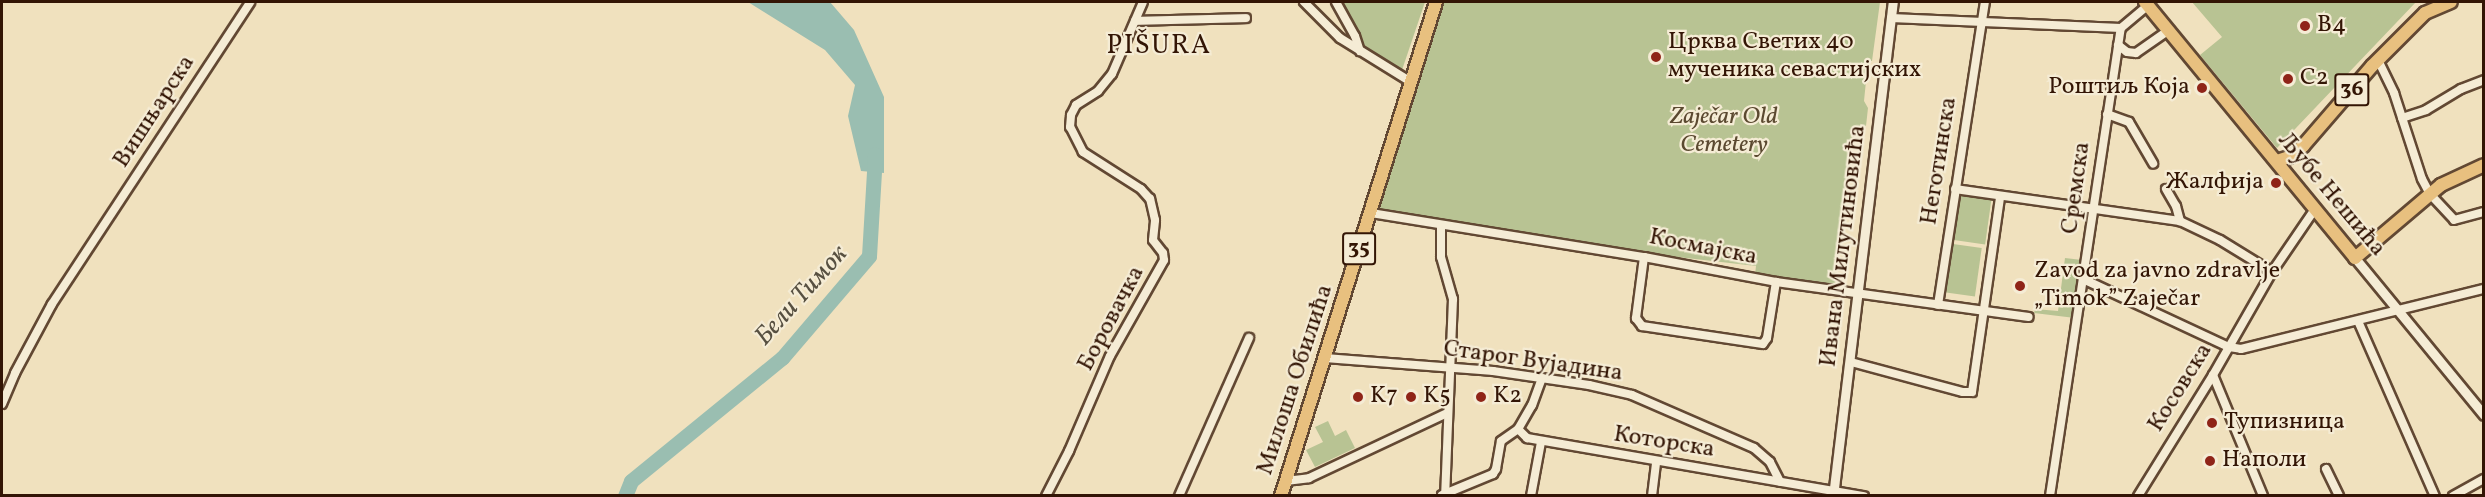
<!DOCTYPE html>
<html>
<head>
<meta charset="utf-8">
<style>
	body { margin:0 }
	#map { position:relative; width:2485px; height:497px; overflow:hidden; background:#f0e1be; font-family:Vollkorn,serif }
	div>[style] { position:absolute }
	.green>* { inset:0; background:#b8c393; transform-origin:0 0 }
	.water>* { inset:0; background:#9abeb1 }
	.river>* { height:15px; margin:-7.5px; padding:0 7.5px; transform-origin:7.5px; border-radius:7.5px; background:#9abeb1 }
	.roads { filter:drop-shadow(2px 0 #624833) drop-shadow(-2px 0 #624833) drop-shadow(0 2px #624833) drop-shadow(0 -2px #624833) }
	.minor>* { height:8px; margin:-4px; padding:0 4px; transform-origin:4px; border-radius:4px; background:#f5ecd5 }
	.tertiary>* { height:9px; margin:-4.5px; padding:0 4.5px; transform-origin:4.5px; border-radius:4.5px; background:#f5ecd5 }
	.primary>* { height:12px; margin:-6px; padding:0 6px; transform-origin:6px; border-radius:6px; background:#e8c07f }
	.dots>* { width:16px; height:16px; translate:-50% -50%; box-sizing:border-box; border:3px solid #f5ecd5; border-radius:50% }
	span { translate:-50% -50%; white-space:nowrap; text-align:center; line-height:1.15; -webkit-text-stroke:4.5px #f5ecd5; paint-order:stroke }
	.shield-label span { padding:2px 4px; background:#f5ecd5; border:2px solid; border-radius:4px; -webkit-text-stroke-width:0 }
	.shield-label { font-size:22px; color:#331505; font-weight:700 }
	.poi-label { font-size:24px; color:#331505 }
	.left { translate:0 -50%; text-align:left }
	.right { translate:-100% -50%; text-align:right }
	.street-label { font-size:24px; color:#331505 }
	.park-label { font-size:24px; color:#5b4930; font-style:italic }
	.water-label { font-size:26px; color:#575041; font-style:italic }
	.quarter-label { font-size:27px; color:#331505; letter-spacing:1.5px }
	.frame { position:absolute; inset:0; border:3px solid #331505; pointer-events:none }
</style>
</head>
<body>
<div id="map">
	<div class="green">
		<div style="clip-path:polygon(1342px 2px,1425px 2px,1402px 70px,1365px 49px)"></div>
		<div style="clip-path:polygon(1443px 2px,1880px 2px,1872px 61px,1868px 61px,1864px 101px,1868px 108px,1866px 126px,1855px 129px,1835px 288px,1755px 275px,1756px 266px,1660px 255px,1381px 210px,1378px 207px)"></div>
		<div style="clip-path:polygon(2192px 2px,2416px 2px,2277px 148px,2200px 55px,2222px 37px)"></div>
		<div style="left:1957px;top:193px;width:35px;height:47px;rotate:8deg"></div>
		<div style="left:1953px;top:244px;width:29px;height:49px;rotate:8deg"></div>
		<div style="clip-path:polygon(2065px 258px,2082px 260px,2075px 318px,2034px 313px,2035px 309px,2058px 311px)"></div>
		<div style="clip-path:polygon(1328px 421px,1335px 436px,1346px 430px,1355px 448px,1315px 467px,1306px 450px,1323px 442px,1315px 427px)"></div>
	</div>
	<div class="water">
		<div style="clip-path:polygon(748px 2px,830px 2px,854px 30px,884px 97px,884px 173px,861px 171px,848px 116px,855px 85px,825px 50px)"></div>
	</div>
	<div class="river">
		<div style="left:625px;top:496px;width:16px;rotate:-68deg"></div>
		<div style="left:631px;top:481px;width:195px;rotate:-39.2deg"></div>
		<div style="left:782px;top:358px;width:134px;rotate:-49.5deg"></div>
		<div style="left:869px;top:256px;width:102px;rotate:-86.6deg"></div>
	</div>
	<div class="roads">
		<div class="minor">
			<div style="left:1304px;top:2px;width:51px;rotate:45deg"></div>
			<div style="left:1340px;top:38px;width:84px;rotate:31.8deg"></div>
			<div style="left:1336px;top:2px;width:39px;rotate:61deg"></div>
			<div style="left:1355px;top:36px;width:16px;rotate:72deg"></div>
			<div style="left:1891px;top:18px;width:230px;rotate:2.5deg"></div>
			<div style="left:2121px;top:28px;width:35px;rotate:-40deg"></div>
			<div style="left:1135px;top:21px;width:111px;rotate:-1.5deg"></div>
			<div style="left:2118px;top:45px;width:11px;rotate:38deg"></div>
			<div style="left:2127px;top:52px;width:9px;rotate:6deg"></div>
			<div style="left:2136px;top:53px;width:40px;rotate:-34.9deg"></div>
			<div style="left:2378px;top:60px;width:37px;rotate:64deg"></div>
			<div style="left:2394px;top:93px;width:90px;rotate:72deg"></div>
			<div style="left:2422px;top:179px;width:17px;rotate:62deg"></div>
			<div style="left:2430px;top:194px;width:35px;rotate:47deg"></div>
			<div style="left:2454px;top:220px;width:31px;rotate:-15deg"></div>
			<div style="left:2107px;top:114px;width:23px;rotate:20deg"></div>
			<div style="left:2129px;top:122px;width:48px;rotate:59.7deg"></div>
			<div style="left:2402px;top:118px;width:25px;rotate:-18deg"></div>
			<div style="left:2426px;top:110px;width:41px;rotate:-31deg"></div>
			<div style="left:2461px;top:89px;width:25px;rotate:-21deg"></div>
			<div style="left:1955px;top:189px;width:227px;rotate:8.1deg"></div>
			<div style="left:2180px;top:221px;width:44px;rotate:25.4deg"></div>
			<div style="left:2220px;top:240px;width:61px;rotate:31.6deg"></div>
			<div style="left:2166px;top:189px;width:20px;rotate:60deg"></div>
			<div style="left:2176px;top:206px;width:16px;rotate:75deg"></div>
			<div style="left:1371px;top:213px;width:277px;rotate:9.2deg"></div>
			<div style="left:1644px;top:257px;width:134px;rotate:10.7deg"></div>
			<div style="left:1776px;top:282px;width:255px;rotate:7.9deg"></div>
			<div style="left:1441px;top:225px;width:32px;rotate:90deg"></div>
			<div style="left:1441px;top:257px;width:44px;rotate:74.1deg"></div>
			<div style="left:1453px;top:299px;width:197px;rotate:92.3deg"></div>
			<div style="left:1644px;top:257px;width:62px;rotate:97.5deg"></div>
			<div style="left:1636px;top:318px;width:10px;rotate:53deg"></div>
			<div style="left:1642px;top:326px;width:122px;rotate:8.5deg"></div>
			<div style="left:1763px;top:344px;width:7px;rotate:-56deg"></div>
			<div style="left:1767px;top:338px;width:57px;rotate:-80.9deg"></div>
			<div style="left:2083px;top:279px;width:161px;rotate:25deg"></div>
			<div style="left:2229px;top:347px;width:12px;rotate:9deg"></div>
			<div style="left:2241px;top:349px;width:250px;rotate:-13.9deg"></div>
			<div style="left:1938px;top:305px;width:307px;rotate:-81.2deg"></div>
			<div style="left:2358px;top:321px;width:191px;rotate:66.3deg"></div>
			<div style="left:1325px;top:358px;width:169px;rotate:4.4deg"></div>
			<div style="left:1493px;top:371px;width:97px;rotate:8.3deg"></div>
			<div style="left:1589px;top:385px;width:44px;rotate:13.1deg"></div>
			<div style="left:1632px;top:395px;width:133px;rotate:23.5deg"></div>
			<div style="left:1754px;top:448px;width:21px;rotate:41deg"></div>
			<div style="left:1770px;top:462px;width:22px;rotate:63deg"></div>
			<div style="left:1851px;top:362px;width:116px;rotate:15deg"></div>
			<div style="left:1963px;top:392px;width:9px"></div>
			<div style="left:1972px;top:392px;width:197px;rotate:-81.8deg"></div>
			<div style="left:2213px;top:375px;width:131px;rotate:67.5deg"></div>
			<div style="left:1542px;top:378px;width:29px;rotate:110deg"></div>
			<div style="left:1532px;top:405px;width:28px;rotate:120deg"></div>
			<div style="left:1518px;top:429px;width:13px;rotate:45deg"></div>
			<div style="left:1527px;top:438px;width:342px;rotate:9.8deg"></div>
			<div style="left:2px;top:404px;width:34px;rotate:-67deg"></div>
			<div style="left:15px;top:373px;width:78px;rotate:-61.8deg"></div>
			<div style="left:52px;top:304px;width:361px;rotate:-56.7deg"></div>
			<div style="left:2326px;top:469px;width:30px;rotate:64deg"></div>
			<div style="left:1286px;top:481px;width:23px;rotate:-7deg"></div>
			<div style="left:1309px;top:478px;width:153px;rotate:-25.2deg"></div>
			<div style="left:1442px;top:495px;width:55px;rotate:-22.4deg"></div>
			<div style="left:1493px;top:474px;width:6px;rotate:-59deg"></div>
			<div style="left:1496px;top:469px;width:28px;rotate:-80deg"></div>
			<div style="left:1501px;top:441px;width:21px;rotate:-35deg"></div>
			<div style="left:1046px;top:496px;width:51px;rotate:-62.9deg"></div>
			<div style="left:1069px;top:451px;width:103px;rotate:-66.7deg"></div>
			<div style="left:1110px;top:356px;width:110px;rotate:-60.6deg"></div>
			<div style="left:1164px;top:260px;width:7px;rotate:-98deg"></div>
			<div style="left:1163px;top:253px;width:16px;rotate:-128deg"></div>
			<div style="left:1153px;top:240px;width:20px;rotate:-84deg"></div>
			<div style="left:1155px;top:220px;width:22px;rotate:-103deg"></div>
			<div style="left:1150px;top:199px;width:13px;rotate:-132deg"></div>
			<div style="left:1141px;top:189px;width:69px;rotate:-147.5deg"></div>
			<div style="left:1083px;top:152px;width:28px;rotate:-117deg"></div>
			<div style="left:1070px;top:127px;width:12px;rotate:-85deg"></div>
			<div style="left:1071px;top:115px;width:11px;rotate:-63deg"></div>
			<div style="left:1076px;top:105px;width:26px;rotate:-32deg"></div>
			<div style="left:1098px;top:91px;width:22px;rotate:-51deg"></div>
			<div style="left:1112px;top:74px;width:78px;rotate:-66.7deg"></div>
			<div style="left:1179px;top:496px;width:173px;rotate:-66.1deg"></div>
			<div style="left:1531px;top:496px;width:55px;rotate:-79.5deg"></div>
			<div style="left:1652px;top:496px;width:35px;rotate:-83deg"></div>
			<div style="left:2050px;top:496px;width:473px;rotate:-81.4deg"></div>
			<div style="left:2138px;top:496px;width:142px;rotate:-58.2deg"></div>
			<div style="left:2213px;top:375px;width:119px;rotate:-60.2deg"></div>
			<div style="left:2272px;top:272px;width:76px;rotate:-55.7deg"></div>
			<div style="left:2453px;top:496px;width:35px;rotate:-29deg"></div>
		</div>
		<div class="tertiary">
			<div style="left:2355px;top:258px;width:203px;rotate:50.6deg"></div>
			<div style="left:1833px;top:496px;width:498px;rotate:-83.1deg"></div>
		</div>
		<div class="primary">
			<div style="left:2145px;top:2px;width:331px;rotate:50.6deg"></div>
			<div style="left:2355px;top:258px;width:113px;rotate:-40.3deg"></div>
			<div style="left:2441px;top:185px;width:47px;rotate:-24.9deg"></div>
			<div style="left:2277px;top:161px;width:13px;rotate:-18deg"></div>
			<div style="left:2289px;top:157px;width:18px;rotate:-38deg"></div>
			<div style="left:2303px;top:146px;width:106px;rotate:-49.2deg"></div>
			<div style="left:2372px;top:66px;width:75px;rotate:-45deg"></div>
			<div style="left:2425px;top:13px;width:28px;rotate:-23deg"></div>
			<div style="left:1281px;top:496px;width:518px;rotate:-72.58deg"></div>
		</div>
	</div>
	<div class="dots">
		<div style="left:2305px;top:26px;background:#8f2418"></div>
		<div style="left:1656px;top:57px;background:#8f2418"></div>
		<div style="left:2288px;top:79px;background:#8f2418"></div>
		<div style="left:2202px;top:88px;background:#8f2418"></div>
		<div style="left:2276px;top:183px;background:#8f2418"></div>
		<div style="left:2020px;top:286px;background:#8f2418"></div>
		<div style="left:1358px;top:397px;background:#8f2418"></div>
		<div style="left:1411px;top:397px;background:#8f2418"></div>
		<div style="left:1481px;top:397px;background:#8f2418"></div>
		<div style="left:2212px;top:423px;background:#8f2418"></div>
		<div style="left:2210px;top:461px;background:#8f2418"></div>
	</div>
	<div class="shield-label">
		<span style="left:2352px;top:90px">36</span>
		<span style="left:1359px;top:249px">35</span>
	</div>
	<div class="poi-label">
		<span class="left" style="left:2317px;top:26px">B4</span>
		<span class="left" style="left:1668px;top:57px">Црква Светих 40<br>мученика севастијских</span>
		<span class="left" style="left:2300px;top:79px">C2</span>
		<span class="right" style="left:2190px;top:88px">Роштиљ Која</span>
		<span class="right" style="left:2264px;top:183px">Жалфија</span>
		<span class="left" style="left:2034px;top:286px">Zavod za javno zdravlje<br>„Timok” Zaječar</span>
		<span class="left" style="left:1370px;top:397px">K7</span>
		<span class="left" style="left:1423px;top:397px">K5</span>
		<span class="left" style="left:1493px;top:397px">K2</span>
		<span class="left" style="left:2224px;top:423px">Тупизница</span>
		<span class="left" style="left:2222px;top:461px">Наполи</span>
	</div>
	<div class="street-label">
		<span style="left:155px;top:112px;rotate:-57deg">Вишњарска</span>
		<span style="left:1940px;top:161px;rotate:-81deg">Неготинска</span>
		<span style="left:2077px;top:188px;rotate:-82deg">Сремска</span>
		<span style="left:2331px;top:195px;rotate:50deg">Љубе Нешића</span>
		<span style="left:1844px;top:246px;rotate:-83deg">Ивана Милутиновића</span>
		<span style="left:1703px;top:248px;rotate:11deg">Космајска</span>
		<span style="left:1112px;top:319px;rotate:-62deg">Боровачка</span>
		<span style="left:1533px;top:362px;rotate:8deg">Старог Вујадина</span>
		<span style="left:1296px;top:380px;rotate:-72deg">Милоша Обилића</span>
		<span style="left:2181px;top:388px;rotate:-58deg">Косовска</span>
		<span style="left:1664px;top:443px;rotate:9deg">Которска</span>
	</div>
	<div class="park-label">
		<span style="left:1724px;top:132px">Zaječar Old<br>Cemetery</span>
	</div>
	<div class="water-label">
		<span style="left:802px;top:296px;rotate:-48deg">Бели Тимок</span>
	</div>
	<div class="quarter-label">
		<span style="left:1159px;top:47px">PIŠURA</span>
	</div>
	<div class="frame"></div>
</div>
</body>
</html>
